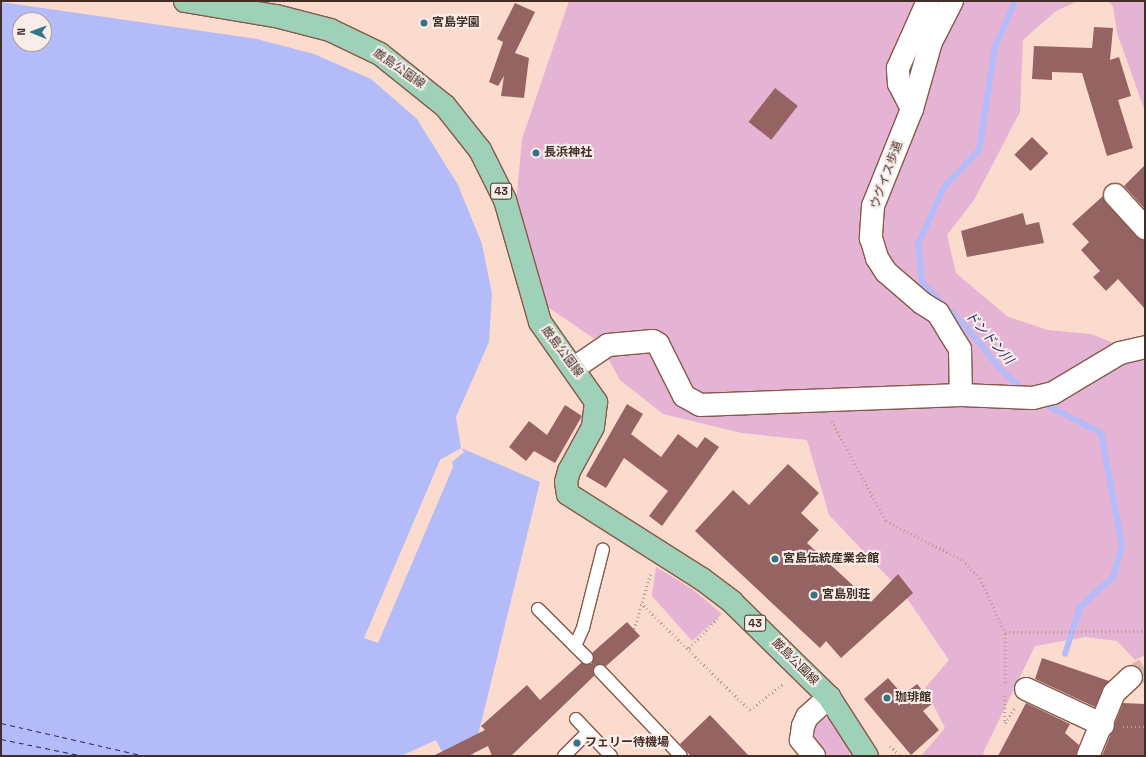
<!DOCTYPE html>
<html>
<head>
<meta charset="utf-8">
<style>
	body { margin:0 }
	#map { position:relative; width:1146px; height:757px; overflow:hidden; background:#fcdbcf; font-family:"Space Grotesk","Noto Sans JP",sans-serif }
	div>[style] { position:absolute }
	.green>* { inset:0; background:#e5b3d4 }
	.water>* { inset:0; background:#b4bbf9 }
	.pier>* { inset:0; background:#fcdbcf }
	.stream>* { height:6px; margin:-3px; padding:0 3px; transform-origin:3px; border-radius:3px; background:#b4bbf9 }
	.ferry>* { height:1px; margin-top:-0.5px; transform-origin:0; background:repeating-linear-gradient(90deg,#2d267d 0 5px,transparent 0 9px) }
	.building>* { inset:0; background:#966363; transform-origin:0 0 }
	.street-tunnel>* { height:22px; margin-top:-11px; transform-origin:0; background:repeating-linear-gradient(90deg,#d7b8ad 0 22px,transparent 0 33px) }
	.path>* { height:2.5px; margin-top:-1.25px; transform-origin:0; background:repeating-linear-gradient(90deg,#b99c91 0 1px,transparent 0 4px) }
	.roads { filter:drop-shadow(1px 0 #875848) drop-shadow(-1px 0 #875848) drop-shadow(0 1px #875848) drop-shadow(0 -1px #875848) }
	.lane>* { height:12px; margin:-6px; padding:0 6px; transform-origin:6px; border-radius:6px; background:#fff }
	.street>* { height:22px; margin:-11px; padding:0 11px; transform-origin:11px; border-radius:11px; background:#fff }
	.primary>* { height:22px; margin:-11px; padding:0 11px; transform-origin:11px; border-radius:11px; background:#9ed1b7 }
	.dots>* { width:11px; height:11px; translate:-50% -50%; box-sizing:border-box; border:2px solid #f9edea; border-radius:50% }
	span { translate:-50% -50%; white-space:nowrap; text-align:center; line-height:1.15; -webkit-text-stroke:4px #f9edea; paint-order:stroke }
	.shield-label span { padding:1px 3px; background:#f9edea; border:1px solid; border-radius:3px; -webkit-text-stroke-width:0 }
	.shield-label { font-size:11px; color:#432e26; font-weight:700 }
	.poi-label { font-size:12px; color:#432e26; font-weight:700 }
	.left { translate:0 -50%; text-align:left }
	.street-label { font-size:12px; color:#432e26 }
	.water-label { font-size:13px; color:#2d267d; font-style:italic }
	.frame { position:absolute; inset:0; border:2px solid #432e26; pointer-events:none }
	.north { position:absolute; left:12px; top:12px; width:40px; height:40px; box-sizing:border-box; background:#f9edea; border:1px solid #b0a19c; border-radius:50%; rotate:271deg; font-size:11px; font-weight:700; line-height:16px; text-align:center; color:#432e26 }
	.north::after { content:''; display:block; margin:auto; width:14px; height:18px; background:#337487; clip-path:polygon(50% 0,100% 100%,50% 72%,0 100%) }
</style>
</head>
<body>
<div id="map">
	<div class="green">
		<div style="clip-path:polygon(569px 1px,1078px 1px,1056px 11px,1023px 40px,1020px 112px,974px 200px,947px 235px,956px 273px,1008px 317px,1048px 330px,1091px 334px,1145px 355px,1145px 655px,1135px 660px,1117px 641px,1085px 637px,1035px 646px,983px 753px,985px 756px,921px 756px,945px 728px,925px 688px,949px 660px,904px 594px,829px 515px,807px 440px,742px 433px,663px 414px,620px 380px,599px 342px,539px 301px,515px 215px,522px 139px)"></div>
		<div style="clip-path:polygon(1108px 1px,1145px 1px,1145px 111px,1117px 33px,1113px 6px)"></div>
		<div style="clip-path:polygon(656px 567px,692px 589px,722px 614px,692px 641px,652px 596px)"></div>
		<div style="clip-path:polygon(822px 717px,832px 719px,849px 747px,850px 756px,828px 756px,812px 739px,811px 729px)"></div>
	</div>
	<div class="water">
		<div style="clip-path:polygon(evenodd,1px 2px,257px 39px,314px 54px,371px 79px,417px 119px,458px 185px,482px 244px,492px 294px,489px 342px,456px 417px,461px 448px,540px 482px,473px 756px,1px 756px,1px 2px,20px 20px,44px 20px,44px 44px,20px 44px,20px 20px)"></div>
	</div>
	<div class="pier">
		<div style="clip-path:polygon(461px 448px,464px 452px,452px 462px,453px 467px,378px 643px,364px 638px,440px 460px)"></div>
		<div style="clip-path:polygon(436px 740px,444px 756px,401px 756px)"></div>
	</div>
	<div class="stream">
		<div style="left:1015px;top:1px;width:50px;rotate:113.5deg"></div>
		<div style="left:995px;top:47px;width:104px;rotate:98.8deg"></div>
		<div style="left:979px;top:150px;width:51px;rotate:133.4deg"></div>
		<div style="left:944px;top:187px;width:63px;rotate:114.5deg"></div>
		<div style="left:918px;top:244px;width:39px;rotate:84deg"></div>
		<div style="left:922px;top:283px;width:64px;rotate:45deg"></div>
		<div style="left:967px;top:328px;width:57px;rotate:50.7deg"></div>
		<div style="left:1003px;top:372px;width:31px;rotate:40deg"></div>
		<div style="left:1039px;top:401px;width:70px;rotate:27.3deg"></div>
		<div style="left:1101px;top:433px;width:115px;rotate:79.5deg"></div>
		<div style="left:1122px;top:546px;width:32px;rotate:106deg"></div>
		<div style="left:1113px;top:577px;width:45px;rotate:137.7deg"></div>
		<div style="left:1080px;top:607px;width:49px;rotate:107.7deg"></div>
	</div>
	<div class="ferry">
		<div style="left:1px;top:723px;width:148px;rotate:12.9deg"></div>
		<div style="left:1px;top:739px;width:85px;rotate:11.6deg"></div>
	</div>
	<div class="building">
		<div style="clip-path:polygon(515px 3px,535px 12px,515px 53px,529px 58px,524px 98px,501px 96px,504px 76px,498px 86px,489px 82px,503px 42px,497px 39px)"></div>
		<div style="clip-path:polygon(1094px 27px,1113px 28px,1110px 60px,1119px 57px,1131px 96px,1118px 100px,1133px 148px,1107px 156px,1082px 73px,1052px 72px,1052px 80px,1032px 79px,1034px 46px,1092px 48px)"></div>
		<div style="left:775px;top:88px;width:29px;height:43px;rotate:38deg"></div>
		<div style="left:1032px;top:137px;width:23px;height:25px;rotate:45deg"></div>
		<div style="clip-path:polygon(1145px 165px,1145px 209px,1124px 186px)"></div>
		<div style="clip-path:polygon(1103px 196px,1136px 236px,1145px 240px,1145px 309px,1118px 279px,1106px 291px,1093px 277px,1100px 271px,1081px 250px,1089px 242px,1072px 224px)"></div>
		<div style="clip-path:polygon(1023px 213px,1026px 225px,1039px 222px,1044px 243px,967px 257px,961px 231px)"></div>
		<div style="clip-path:polygon(627px 404px,643px 414px,631px 434px,661px 457px,678px 434px,697px 448px,705px 437px,719px 447px,662px 526px,649px 516px,668px 491px,624px 458px,606px 488px,586px 476px)"></div>
		<div style="clip-path:polygon(565px 405px,582px 416px,555px 463px,534px 451px,526px 461px,509px 447px,529px 421px,547px 435px)"></div>
		<div style="clip-path:polygon(788px 464px,819px 493px,801px 513px,819px 530px,807px 543px,871px 602px,898px 574px,913px 593px,841px 658px,826px 641px,820px 648px,695px 531px,733px 490px,749px 505px)"></div>
		<div style="clip-path:polygon(627px 622px,640px 636px,606px 666px,595px 665px,594px 676px,511px 756px,492px 756px,488px 746px,468px 756px,433px 756px,485px 730px,481px 726px,527px 685px,540px 700px,581px 663px,592px 664px,592px 653px)"></div>
		<div style="clip-path:polygon(1042px 658px,1109px 681px,1095px 707px,1035px 679px)"></div>
		<div style="clip-path:polygon(888px 678px,903px 695px,917px 684px,933px 703px,923px 711px,939px 730px,911px 755px,864px 699px)"></div>
		<div style="clip-path:polygon(1026px 703px,1070px 724px,1065px 733px,1079px 745px,1076px 756px,998px 756px)"></div>
		<div style="clip-path:polygon(1123px 703px,1145px 704px,1145px 756px,1102px 756px)"></div>
		<div style="clip-path:polygon(710px 715px,749px 756px,691px 756px,687px 752px,680px 744px)"></div>
	</div>
	<div class="street-tunnel">
		<div style="left:1131px;top:677px;width:16px;rotate:-30deg"></div>
	</div>
	<div class="path">
		<div style="left:832px;top:421px;width:114px;rotate:61.6deg"></div>
		<div style="left:886px;top:521px;width:86px;rotate:26.9deg"></div>
		<div style="left:963px;top:560px;width:25px;rotate:47deg"></div>
		<div style="left:980px;top:578px;width:60px;rotate:65.2deg"></div>
		<div style="left:641px;top:603px;width:153px;rotate:44.5deg"></div>
		<div style="left:750px;top:710px;width:43px;rotate:-38.5deg"></div>
		<div style="left:634px;top:629px;width:59px;rotate:-73.4deg"></div>
		<div style="left:689px;top:648px;width:42px;rotate:-46deg"></div>
		<div style="left:1005px;top:683px;width:51px;rotate:-90deg"></div>
		<div style="left:1005px;top:632px;width:140px;rotate:-0.4deg"></div>
		<div style="left:1005px;top:696px;width:27px;rotate:90deg"></div>
		<div style="left:1005px;top:723px;width:20px;rotate:-57deg"></div>
		<div style="left:1123px;top:727px;width:22px"></div>
		<div style="left:890px;top:746px;width:15px;rotate:42deg"></div>
	</div>
	<div class="roads">
		<div class="lane">
			<div style="left:538px;top:609px;width:69px;rotate:45deg"></div>
			<div style="left:575px;top:646px;width:20px;rotate:-66deg"></div>
			<div style="left:583px;top:628px;width:81px;rotate:-75.8deg"></div>
			<div style="left:600px;top:671px;width:117px;rotate:46.4deg"></div>
			<div style="left:576px;top:719px;width:51px;rotate:46.6deg"></div>
			<div style="left:564px;top:756px;width:34px;rotate:-45deg"></div>
		</div>
		<div class="street">
			<div style="left:952px;top:1px;width:46px;rotate:117.1deg"></div>
			<div style="left:931px;top:42px;width:70px;rotate:105.8deg"></div>
			<div style="left:912px;top:109px;width:105px;rotate:111.9deg"></div>
			<div style="left:873px;top:206px;width:32px;rotate:94deg"></div>
			<div style="left:871px;top:238px;width:21px;rotate:73deg"></div>
			<div style="left:877px;top:258px;width:17px;rotate:57deg"></div>
			<div style="left:886px;top:272px;width:48px;rotate:40.7deg"></div>
			<div style="left:922px;top:303px;width:19px;rotate:32deg"></div>
			<div style="left:938px;top:313px;width:23px;rotate:59deg"></div>
			<div style="left:950px;top:333px;width:19px;rotate:58deg"></div>
			<div style="left:960px;top:349px;width:46px;rotate:88.8deg"></div>
			<div style="left:912px;top:109px;width:28px;rotate:-117deg"></div>
			<div style="left:899px;top:84px;width:16px;rotate:-94deg"></div>
			<div style="left:898px;top:68px;width:73px;rotate:-65.9deg"></div>
			<div style="left:1115px;top:195px;width:45px;rotate:47.7deg"></div>
			<div style="left:574px;top:368px;width:41px;rotate:-34.1deg"></div>
			<div style="left:608px;top:345px;width:45px;rotate:-5.1deg"></div>
			<div style="left:653px;top:341px;width:6px;rotate:31deg"></div>
			<div style="left:658px;top:344px;width:58px;rotate:63.4deg"></div>
			<div style="left:684px;top:396px;width:18px;rotate:29deg"></div>
			<div style="left:700px;top:405px;width:261px;rotate:-2.2deg"></div>
			<div style="left:961px;top:395px;width:72px;rotate:2.4deg"></div>
			<div style="left:1033px;top:398px;width:21px;rotate:-14deg"></div>
			<div style="left:1053px;top:393px;width:78px;rotate:-30.8deg"></div>
			<div style="left:1120px;top:353px;width:26px;rotate:-13deg"></div>
			<div style="left:1026px;top:689px;width:85px;rotate:25.1deg"></div>
			<div style="left:814px;top:756px;width:21px;rotate:-129deg"></div>
			<div style="left:801px;top:740px;width:14px;rotate:-82deg"></div>
			<div style="left:803px;top:726px;width:10px;rotate:-66deg"></div>
			<div style="left:807px;top:717px;width:30px;rotate:-42deg"></div>
			<div style="left:1088px;top:756px;width:68px;rotate:-67.6deg"></div>
			<div style="left:1114px;top:693px;width:23px;rotate:-43deg"></div>
		</div>
		<div class="primary">
			<div style="left:185px;top:1px;width:92px;rotate:9.4deg"></div>
			<div style="left:276px;top:16px;width:56px;rotate:14.5deg"></div>
			<div style="left:330px;top:30px;width:55px;rotate:25.6deg"></div>
			<div style="left:380px;top:54px;width:83px;rotate:38.7deg"></div>
			<div style="left:445px;top:106px;width:56px;rotate:51.5deg"></div>
			<div style="left:480px;top:150px;width:56px;rotate:63.4deg"></div>
			<div style="left:505px;top:200px;width:127px;rotate:74deg"></div>
			<div style="left:540px;top:322px;width:98px;rotate:55deg"></div>
			<div style="left:596px;top:402px;width:25px;rotate:97deg"></div>
			<div style="left:593px;top:427px;width:50px;rotate:118.6deg"></div>
			<div style="left:569px;top:471px;width:11px;rotate:105deg"></div>
			<div style="left:566px;top:482px;width:12px;rotate:81deg"></div>
			<div style="left:568px;top:494px;width:159px;rotate:32.4deg"></div>
			<div style="left:702px;top:579px;width:38px;rotate:37deg"></div>
			<div style="left:732px;top:602px;width:136px;rotate:44.4deg"></div>
			<div style="left:829px;top:697px;width:70px;rotate:57.2deg"></div>
		</div>
	</div>
	<div class="dots">
		<div style="left:424px;top:23px;background:#337487"></div>
		<div style="left:536px;top:153px;background:#337487"></div>
		<div style="left:775px;top:559px;background:#337487"></div>
		<div style="left:814px;top:595px;background:#337487"></div>
		<div style="left:887px;top:698px;background:#337487"></div>
		<div style="left:577px;top:743px;background:#337487"></div>
	</div>
	<div class="shield-label">
		<span style="left:501px;top:191px">43</span>
		<span style="left:755px;top:623px">43</span>
	</div>
	<div class="poi-label">
		<span class="left" style="left:432px;top:23px">宮島学園</span>
		<span class="left" style="left:544px;top:153px">長浜神社</span>
		<span class="left" style="left:783px;top:559px">宮島伝統産業会館</span>
		<span class="left" style="left:822px;top:595px">宮島別荘</span>
		<span class="left" style="left:895px;top:698px">珈琲館</span>
		<span class="left" style="left:585px;top:743px">フェリー待機場</span>
	</div>
	<div class="street-label">
		<span style="left:399px;top:69px;rotate:35deg">厳島公園線</span>
		<span style="left:887px;top:175px;rotate:-70deg">ウグイス歩道</span>
		<span style="left:562px;top:352px;rotate:53deg">厳島公園線</span>
		<span style="left:795px;top:662px;rotate:45deg">厳島公園線</span>
	</div>
	<div class="water-label">
		<span style="left:989px;top:338px;rotate:49deg">ドンドン川</span>
	</div>
	<div class="frame"></div>
	<div class="north">N</div>
</div>
</body>
</html>
